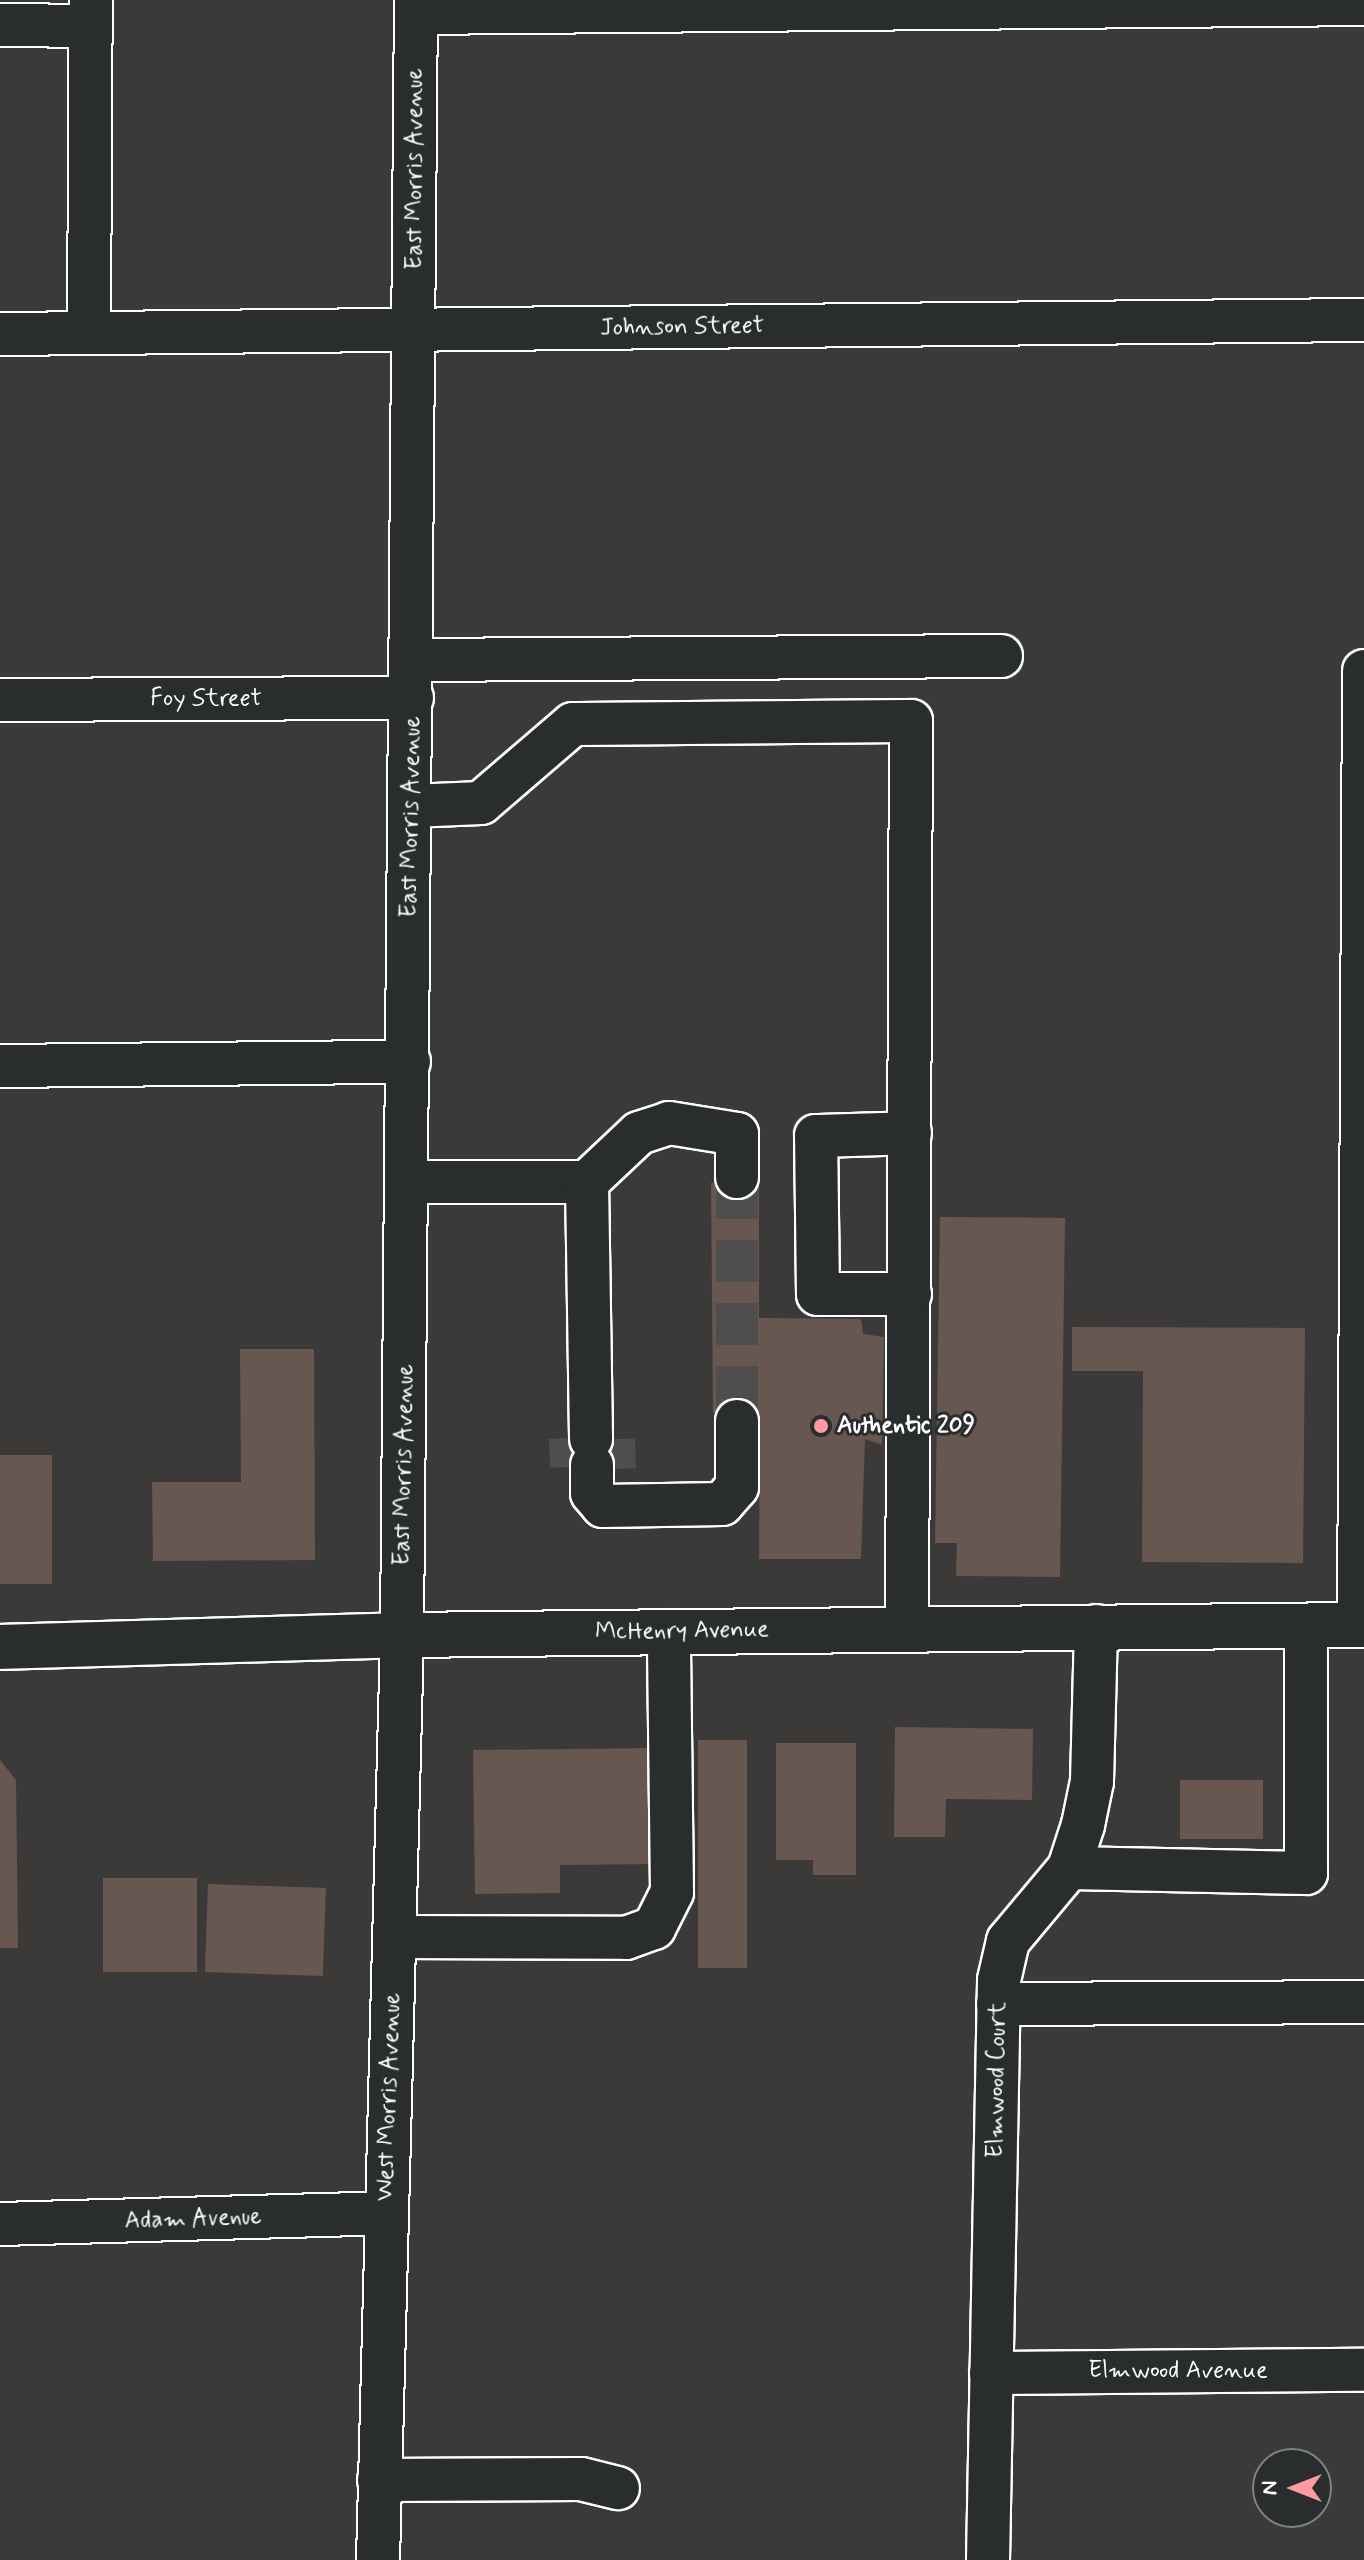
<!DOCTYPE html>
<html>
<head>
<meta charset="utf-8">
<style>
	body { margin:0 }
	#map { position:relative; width:1364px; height:2560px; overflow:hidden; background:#3c3a38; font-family:Mynerve,sans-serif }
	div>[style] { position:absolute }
	.building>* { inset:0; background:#675750; transform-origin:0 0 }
	.minor-tunnel>* { height:42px; margin-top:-21px; transform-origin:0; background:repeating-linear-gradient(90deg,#504e4c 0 42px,transparent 0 63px) }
	.roads { filter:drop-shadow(2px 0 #fff) drop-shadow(-2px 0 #fff) drop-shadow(0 2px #fff) drop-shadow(0 -2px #fff) }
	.minor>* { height:42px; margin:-21px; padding:0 21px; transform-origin:21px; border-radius:21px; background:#2a2d2e }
	.major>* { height:44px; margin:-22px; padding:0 22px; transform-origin:22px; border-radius:22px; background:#2a2d2e }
	.dots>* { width:22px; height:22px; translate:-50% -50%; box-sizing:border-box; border:4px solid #2a2d2e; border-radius:50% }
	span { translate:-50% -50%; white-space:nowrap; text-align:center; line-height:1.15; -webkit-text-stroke:6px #2a2d2e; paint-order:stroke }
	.street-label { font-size:24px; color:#fff }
	.poi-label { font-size:24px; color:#fff; font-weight:700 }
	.left { translate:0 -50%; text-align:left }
	.north { position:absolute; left:1252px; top:2448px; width:80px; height:80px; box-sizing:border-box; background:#2a2d2e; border:2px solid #7f8182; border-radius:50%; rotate:270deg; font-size:22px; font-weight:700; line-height:32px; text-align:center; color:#fff }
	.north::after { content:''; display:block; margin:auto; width:28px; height:36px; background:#ff9aa2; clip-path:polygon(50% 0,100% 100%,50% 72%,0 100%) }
</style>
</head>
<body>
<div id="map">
	<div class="building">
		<div style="clip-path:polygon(711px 1183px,759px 1183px,759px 1318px,861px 1319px,863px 1334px,884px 1337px,882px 1445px,865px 1439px,861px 1559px,759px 1559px,760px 1413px,713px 1413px)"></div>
		<div style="clip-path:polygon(940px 1217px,1065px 1218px,1060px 1577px,956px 1576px,957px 1543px,935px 1543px)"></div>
		<div style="clip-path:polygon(1072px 1327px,1305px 1328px,1303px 1563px,1142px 1562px,1143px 1371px,1072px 1371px)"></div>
		<div style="clip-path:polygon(240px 1349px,314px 1349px,315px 1560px,153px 1561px,152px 1482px,241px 1482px)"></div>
		<div style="left:0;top:1455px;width:52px;height:129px"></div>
		<div style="clip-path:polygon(895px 1727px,1033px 1729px,1032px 1800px,946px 1799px,945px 1837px,894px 1837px)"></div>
		<div style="left:747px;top:1740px;width:228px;height:49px;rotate:90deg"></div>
		<div style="clip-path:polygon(776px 1743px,856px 1743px,856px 1875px,813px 1875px,813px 1860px,776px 1860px)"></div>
		<div style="clip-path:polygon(660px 1748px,660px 1864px,560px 1865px,560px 1893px,475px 1894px,473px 1750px)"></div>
		<div style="clip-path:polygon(0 1760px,16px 1780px,18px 1948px,0 1948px)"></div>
		<div style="left:1180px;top:1780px;width:83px;height:59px"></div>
		<div style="left:103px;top:1878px;width:94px;height:94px"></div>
		<div style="left:208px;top:1884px;width:118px;height:88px;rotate:2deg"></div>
	</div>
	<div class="minor-tunnel">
		<div style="left:737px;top:1177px;width:244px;rotate:90deg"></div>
		<div style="left:570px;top:1438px;width:29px;rotate:88deg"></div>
		<div style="left:614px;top:1439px;width:30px;rotate:88deg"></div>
	</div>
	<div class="roads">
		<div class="minor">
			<div style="left:416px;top:13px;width:948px;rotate:-0.54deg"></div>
			<div style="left:0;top:25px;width:91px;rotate:0.6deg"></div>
			<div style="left:89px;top:333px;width:333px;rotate:-89.7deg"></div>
			<div style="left:0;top:334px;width:1364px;rotate:-0.59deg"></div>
			<div style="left:412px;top:660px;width:589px;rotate:-0.39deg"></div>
			<div style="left:0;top:700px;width:412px;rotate:-0.3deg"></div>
			<div style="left:411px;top:806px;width:70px;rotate:-2.5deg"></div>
			<div style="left:481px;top:803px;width:121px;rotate:-40.7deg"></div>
			<div style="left:573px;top:724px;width:338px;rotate:-0.5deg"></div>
			<div style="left:911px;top:721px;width:907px;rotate:90.25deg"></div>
			<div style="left:0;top:1066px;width:409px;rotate:-0.6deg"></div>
			<div style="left:407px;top:1182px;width:180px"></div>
			<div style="left:587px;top:1182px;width:257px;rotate:89.1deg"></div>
			<div style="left:587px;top:1182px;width:71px;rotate:-43.3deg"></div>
			<div style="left:639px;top:1133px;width:32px;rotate:-18deg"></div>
			<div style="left:669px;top:1123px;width:69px;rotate:9.2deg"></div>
			<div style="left:737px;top:1134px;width:43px;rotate:90deg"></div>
			<div style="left:910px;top:1294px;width:92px;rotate:180deg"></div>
			<div style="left:818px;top:1294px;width:158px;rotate:-90.7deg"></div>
			<div style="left:816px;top:1136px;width:94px;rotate:-1.8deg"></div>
			<div style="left:592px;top:1465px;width:28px;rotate:90deg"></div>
			<div style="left:592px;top:1493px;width:17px;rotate:50deg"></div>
			<div style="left:603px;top:1506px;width:119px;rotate:-1deg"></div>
			<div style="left:722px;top:1504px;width:23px;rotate:-49deg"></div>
			<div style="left:737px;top:1487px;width:66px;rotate:-90deg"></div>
			<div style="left:1359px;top:1626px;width:955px;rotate:-89.7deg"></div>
			<div style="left:1069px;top:1868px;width:237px;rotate:1.2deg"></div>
			<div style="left:1306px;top:1873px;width:247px;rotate:-90deg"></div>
			<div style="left:394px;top:1937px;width:232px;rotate:0.2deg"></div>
			<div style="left:626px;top:1938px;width:30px;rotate:-20deg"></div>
			<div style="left:654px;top:1928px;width:40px;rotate:-63.4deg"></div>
			<div style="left:672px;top:1892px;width:261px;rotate:-90.7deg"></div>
			<div style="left:998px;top:2004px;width:366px;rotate:-0.3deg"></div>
			<div style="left:0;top:2224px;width:386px;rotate:-1.6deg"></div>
			<div style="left:991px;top:2373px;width:373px;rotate:-0.5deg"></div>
			<div style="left:379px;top:2480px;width:202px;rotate:-0.3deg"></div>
			<div style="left:581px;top:2479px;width:38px;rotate:14deg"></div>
			<div style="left:378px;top:2560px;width:925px;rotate:-88.51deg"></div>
			<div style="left:402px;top:1635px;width:1635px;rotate:-89.51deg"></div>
			<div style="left:988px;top:2560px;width:580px;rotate:-88.91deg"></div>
			<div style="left:999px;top:1980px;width:40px;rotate:-77deg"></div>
			<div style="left:1008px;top:1941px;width:95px;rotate:-50.1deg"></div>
			<div style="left:1069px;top:1868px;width:45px;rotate:-72deg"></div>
			<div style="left:1083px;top:1825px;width:45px;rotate:-78.4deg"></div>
			<div style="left:1092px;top:1781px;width:155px;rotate:-88.5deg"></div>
		</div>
		<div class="major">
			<div style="left:0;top:1647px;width:402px;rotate:-1.7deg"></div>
			<div style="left:402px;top:1635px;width:962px;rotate:-0.6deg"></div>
		</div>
	</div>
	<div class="dots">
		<div style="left:821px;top:1426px;background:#ff9aa2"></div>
	</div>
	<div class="street-label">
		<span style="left:415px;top:169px;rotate:-90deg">East Morris Avenue</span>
		<span style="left:682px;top:327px;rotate:-1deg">Johnson Street</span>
		<span style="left:206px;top:699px">Foy Street</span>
		<span style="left:411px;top:817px;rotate:-89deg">East Morris Avenue</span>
		<span style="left:404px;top:1465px;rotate:-89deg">East Morris Avenue</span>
		<span style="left:682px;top:1631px;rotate:-1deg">McHenry Avenue</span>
		<span style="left:997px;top:2080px;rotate:-89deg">Elmwood Court</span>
		<span style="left:389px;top:2097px;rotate:-88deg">West Morris Avenue</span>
		<span style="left:193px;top:2219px;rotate:-2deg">Adam Avenue</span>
		<span style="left:1178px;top:2371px">Elmwood Avenue</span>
	</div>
	<div class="poi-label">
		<span class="left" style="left:837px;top:1426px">Authentic 209</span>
	</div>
	<div class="north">N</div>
</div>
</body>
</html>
